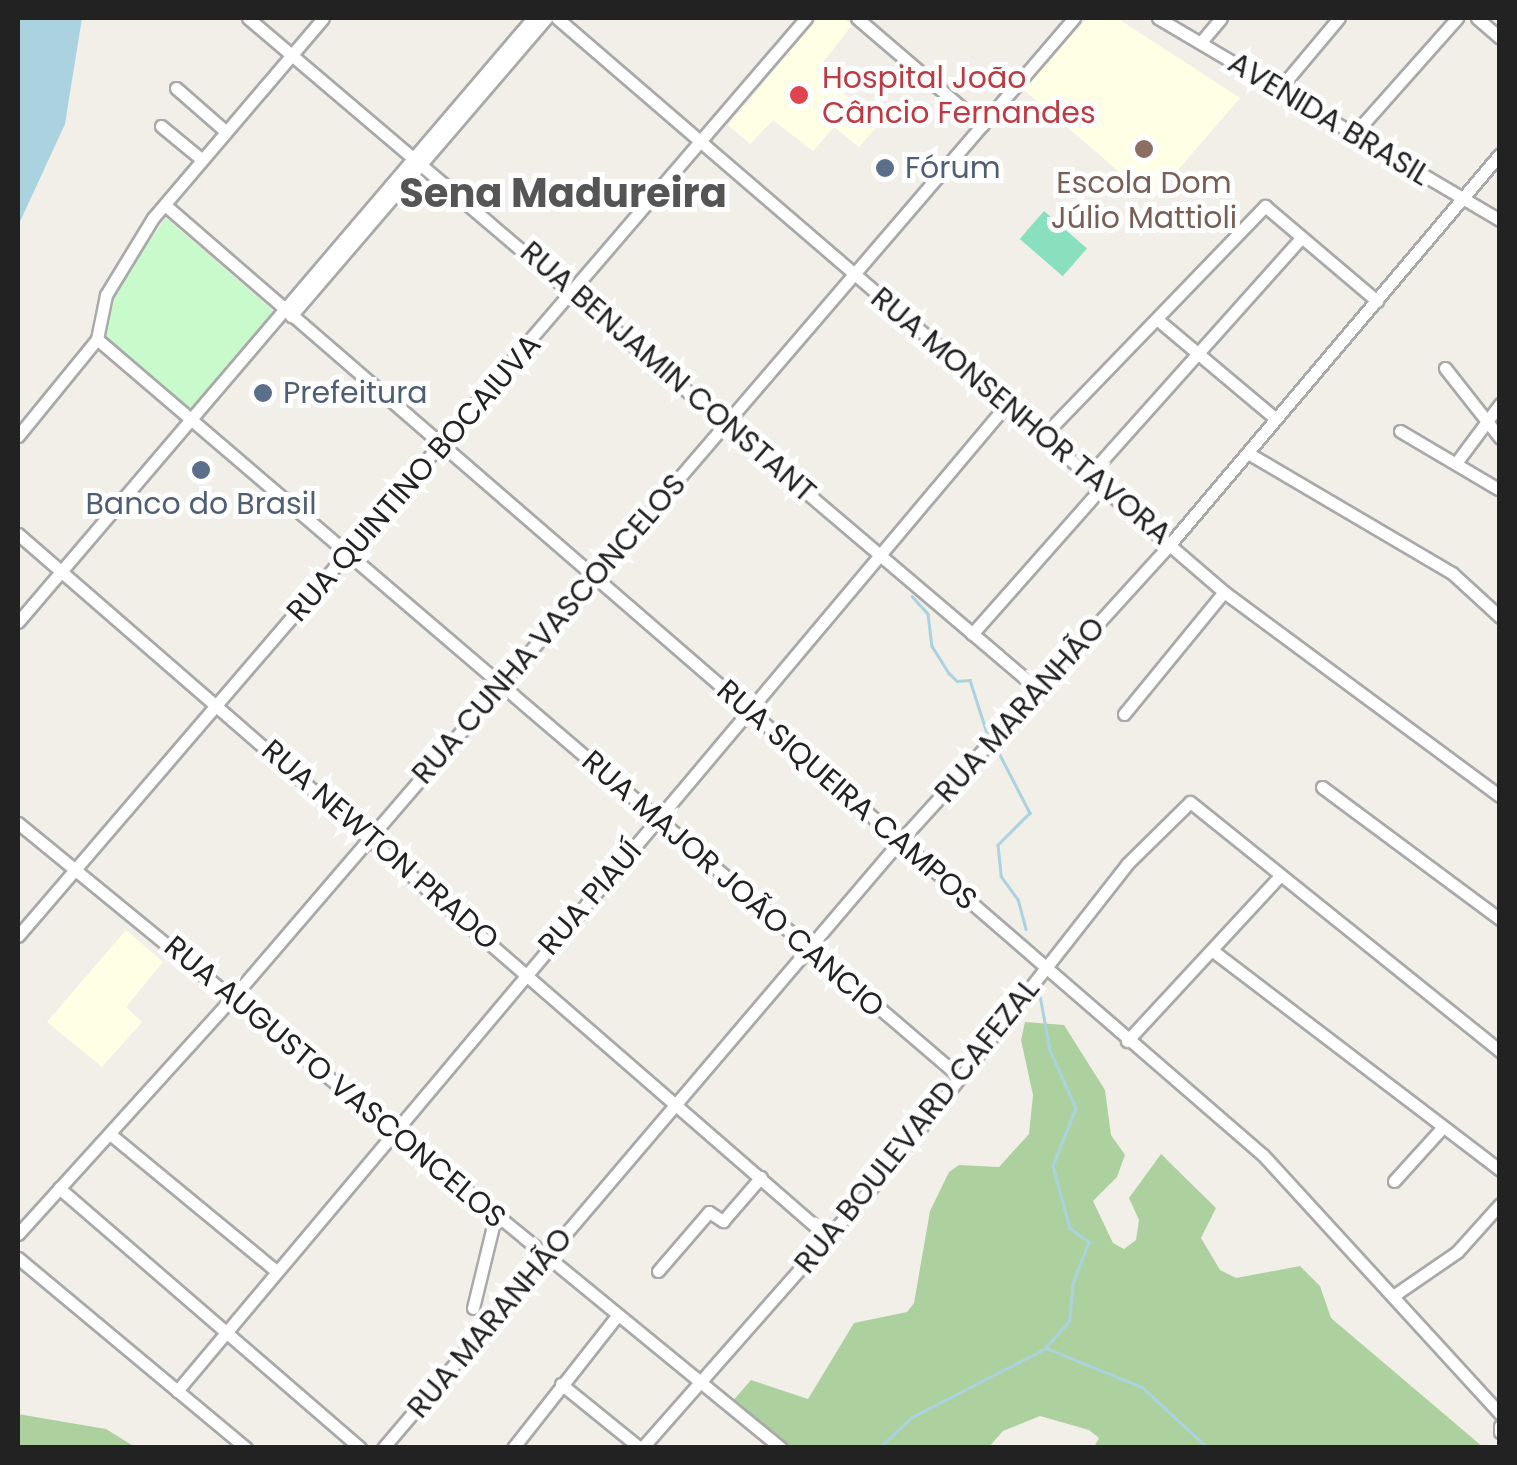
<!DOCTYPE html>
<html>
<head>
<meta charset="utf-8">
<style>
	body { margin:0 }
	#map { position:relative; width:1517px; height:1465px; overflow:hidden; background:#f2efe9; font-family:Poppins,sans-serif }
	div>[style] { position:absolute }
	.education>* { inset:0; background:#ffffe5 }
	.forest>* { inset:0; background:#add19e }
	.park>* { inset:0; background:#c8facc }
	.pitch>* { inset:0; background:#88e0be; transform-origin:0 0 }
	.water>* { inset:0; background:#aad3df }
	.stream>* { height:2.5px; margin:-1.25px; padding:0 1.25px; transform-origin:1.25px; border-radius:1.25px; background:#aad3df }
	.roads { filter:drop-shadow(2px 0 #a9a9a9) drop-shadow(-2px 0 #a9a9a9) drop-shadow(0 2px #a9a9a9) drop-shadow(0 -2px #a9a9a9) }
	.minor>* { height:11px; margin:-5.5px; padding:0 5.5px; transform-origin:5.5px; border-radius:5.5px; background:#fff }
	.dots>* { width:28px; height:28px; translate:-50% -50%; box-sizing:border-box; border:5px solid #fff; border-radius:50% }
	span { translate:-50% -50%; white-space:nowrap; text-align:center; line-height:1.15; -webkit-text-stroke:10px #fff; paint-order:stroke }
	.health-label { font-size:30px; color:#be3a42 }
	.left { translate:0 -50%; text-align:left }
	.street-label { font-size:30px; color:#222 }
	.service-label { font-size:30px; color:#4e5e75 }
	.education-label { font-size:30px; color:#785e54 }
	.district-label { font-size:40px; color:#555; font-weight:700 }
	.frame { position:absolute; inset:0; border:20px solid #222; pointer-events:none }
</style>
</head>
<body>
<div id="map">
	<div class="education">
		<div style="clip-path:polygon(818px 18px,843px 18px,852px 25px,817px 70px,879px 124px,859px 147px,834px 127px,813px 151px,773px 120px,750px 144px,728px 125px)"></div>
		<div style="clip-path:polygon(1087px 18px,1117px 18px,1240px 98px,1152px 200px,1024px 90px)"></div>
		<div style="clip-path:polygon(126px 930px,163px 962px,126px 1007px,142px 1022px,102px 1067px,47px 1022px)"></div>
	</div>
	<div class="forest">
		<div style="clip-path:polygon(1025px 1022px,1064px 1025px,1105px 1090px,1111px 1135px,1125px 1155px,1117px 1177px,1093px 1201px,1113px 1243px,1124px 1249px,1136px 1240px,1139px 1220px,1129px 1198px,1161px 1154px,1216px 1208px,1201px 1238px,1220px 1270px,1236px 1278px,1300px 1266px,1320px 1286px,1331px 1318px,1483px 1447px,1094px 1447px,1099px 1438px,1089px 1430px,1040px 1416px,1003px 1431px,989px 1447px,786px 1447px,731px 1403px,751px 1380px,808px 1399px,854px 1323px,907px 1312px,914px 1303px,930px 1211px,949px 1172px,959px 1165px,999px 1167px,1029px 1134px,1033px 1095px,1021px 1040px)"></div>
		<div style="clip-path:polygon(18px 1414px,106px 1429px,135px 1447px,18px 1447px)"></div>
	</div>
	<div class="park">
		<div style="clip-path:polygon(166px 218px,276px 313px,190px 413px,101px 334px,107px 300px)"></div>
	</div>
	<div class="pitch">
		<div style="left:1044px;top:211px;width:57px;height:37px;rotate:41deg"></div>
	</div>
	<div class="water">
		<div style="clip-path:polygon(20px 18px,82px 18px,65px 124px,18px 226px)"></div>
	</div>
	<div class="stream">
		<div style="left:912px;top:596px;width:24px;rotate:48deg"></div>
		<div style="left:928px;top:614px;width:32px;rotate:83deg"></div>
		<div style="left:932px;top:646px;width:32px;rotate:58deg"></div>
		<div style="left:949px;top:673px;width:11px;rotate:45deg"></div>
		<div style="left:957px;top:681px;width:13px;rotate:-4deg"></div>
		<div style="left:970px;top:680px;width:59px;rotate:72.2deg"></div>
		<div style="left:998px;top:751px;width:70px;rotate:62.7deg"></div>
		<div style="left:1030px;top:813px;width:45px;rotate:135deg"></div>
		<div style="left:998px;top:845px;width:31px;rotate:84deg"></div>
		<div style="left:1001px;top:876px;width:29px;rotate:54deg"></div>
		<div style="left:1018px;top:899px;width:31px;rotate:75deg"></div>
		<div style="left:1039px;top:990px;width:61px;rotate:79.6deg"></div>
		<div style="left:1050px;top:1050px;width:64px;rotate:65.9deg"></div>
		<div style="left:1076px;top:1108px;width:62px;rotate:111.6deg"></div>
		<div style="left:1053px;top:1166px;width:64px;rotate:74.7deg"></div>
		<div style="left:1070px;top:1228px;width:24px;rotate:36deg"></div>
		<div style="left:1089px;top:1242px;width:45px;rotate:110.9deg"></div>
		<div style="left:1073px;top:1284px;width:37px;rotate:95deg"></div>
		<div style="left:1070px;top:1321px;width:36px;rotate:132deg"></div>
		<div style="left:879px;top:1448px;width:45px;rotate:-43.2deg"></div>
		<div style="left:912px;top:1417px;width:151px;rotate:-27.2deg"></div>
		<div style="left:1046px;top:1348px;width:104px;rotate:22.1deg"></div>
		<div style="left:1142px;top:1387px;width:90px;rotate:42.7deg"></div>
	</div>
	<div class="roads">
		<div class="minor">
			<div style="left:248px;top:18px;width:1039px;rotate:40.36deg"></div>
			<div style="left:557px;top:18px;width:880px;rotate:40.71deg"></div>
			<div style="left:1224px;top:592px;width:343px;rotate:36.5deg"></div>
			<div style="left:857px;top:18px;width:165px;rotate:40.6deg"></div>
			<div style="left:1158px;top:18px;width:397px;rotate:30.6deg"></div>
			<div style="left:1477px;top:18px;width:30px;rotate:41deg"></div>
			<div style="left:1201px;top:42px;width:31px;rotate:-50deg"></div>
			<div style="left:1281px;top:87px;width:90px;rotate:-50deg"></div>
			<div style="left:176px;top:88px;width:64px;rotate:41.2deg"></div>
			<div style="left:161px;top:126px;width:52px;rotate:39.5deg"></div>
			<div style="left:1355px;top:133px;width:154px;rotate:-48.4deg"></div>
			<div style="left:165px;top:205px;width:1452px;rotate:40.87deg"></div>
			<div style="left:1263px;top:1155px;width:351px;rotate:47.5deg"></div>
			<div style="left:291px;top:316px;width:392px;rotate:-49.4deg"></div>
			<div style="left:1158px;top:320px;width:154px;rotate:40deg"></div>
			<div style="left:97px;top:339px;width:1136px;rotate:40.54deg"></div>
			<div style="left:1445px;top:368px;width:89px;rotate:51.8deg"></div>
			<div style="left:1400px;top:431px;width:114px;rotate:30.6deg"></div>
			<div style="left:18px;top:436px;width:125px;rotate:-50.8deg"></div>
			<div style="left:97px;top:339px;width:45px;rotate:-78.4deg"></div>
			<div style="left:106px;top:295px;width:90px;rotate:-58.6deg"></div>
			<div style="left:153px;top:218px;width:262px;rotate:-49.6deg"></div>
			<div style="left:1043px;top:436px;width:320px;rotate:-46deg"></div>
			<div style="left:1265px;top:206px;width:147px;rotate:40.3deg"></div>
			<div style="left:1248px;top:453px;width:237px;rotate:30.5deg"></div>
			<div style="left:1452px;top:573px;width:65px;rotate:42.5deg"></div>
			<div style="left:1456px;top:463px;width:74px;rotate:-53.3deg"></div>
			<div style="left:1090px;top:474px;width:317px;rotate:-48.2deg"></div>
			<div style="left:18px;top:534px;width:1075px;rotate:40.97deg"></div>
			<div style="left:18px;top:622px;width:794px;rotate:-49.55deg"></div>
			<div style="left:972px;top:634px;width:198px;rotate:-48.5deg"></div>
			<div style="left:1124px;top:714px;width:158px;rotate:-50.7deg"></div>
			<div style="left:1322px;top:787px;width:222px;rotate:36.6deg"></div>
			<div style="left:18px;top:823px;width:986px;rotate:39.32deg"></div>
			<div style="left:18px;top:936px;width:1210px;rotate:-49.36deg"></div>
			<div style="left:1213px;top:951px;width:361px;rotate:37.3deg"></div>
			<div style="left:1127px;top:1041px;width:225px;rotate:-47.2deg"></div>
			<div style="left:110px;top:1134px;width:215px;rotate:39.5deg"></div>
			<div style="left:1394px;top:1181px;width:72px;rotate:-47.8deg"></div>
			<div style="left:59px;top:1188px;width:398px;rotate:40.8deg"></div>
			<div style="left:18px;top:1234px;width:321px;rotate:-47.8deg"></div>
			<div style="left:234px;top:996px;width:1289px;rotate:-49.34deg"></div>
			<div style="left:18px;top:1258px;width:297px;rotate:39.8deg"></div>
			<div style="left:658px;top:1271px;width:78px;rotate:-49.2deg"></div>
			<div style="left:709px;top:1212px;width:17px;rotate:33deg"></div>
			<div style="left:723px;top:1221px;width:58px;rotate:-49.2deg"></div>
			<div style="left:1393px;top:1296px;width:78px;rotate:-34.5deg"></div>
			<div style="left:1457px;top:1252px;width:64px;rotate:-48.1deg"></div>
			<div style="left:473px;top:1308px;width:93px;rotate:-76.3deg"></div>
			<div style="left:561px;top:1384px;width:102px;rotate:39deg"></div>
			<div style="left:177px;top:1391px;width:1288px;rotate:-49.94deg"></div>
			<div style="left:1500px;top:1426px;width:6px;rotate:90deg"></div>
			<div style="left:383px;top:1448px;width:797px;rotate:-49.58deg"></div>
			<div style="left:900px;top:841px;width:403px;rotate:-47.7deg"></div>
			<div style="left:1171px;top:543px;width:509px;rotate:-49.78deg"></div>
			<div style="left:513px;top:1448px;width:168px;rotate:-51.8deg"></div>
			<div style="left:642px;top:1448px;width:378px;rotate:-48.6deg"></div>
			<div style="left:892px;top:1164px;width:381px;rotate:-51.9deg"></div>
			<div style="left:1127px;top:864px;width:88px;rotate:-44.5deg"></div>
			<div style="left:1190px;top:802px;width:398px;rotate:38.8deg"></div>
		</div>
	</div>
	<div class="dots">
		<div style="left:799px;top:95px;background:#e0444e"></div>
		<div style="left:1144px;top:149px;background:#8d6e63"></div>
		<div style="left:885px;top:168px;background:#5c6f8a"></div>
		<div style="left:263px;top:393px;background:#5c6f8a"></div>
		<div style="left:201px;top:470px;background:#5c6f8a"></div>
	</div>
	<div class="health-label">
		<span class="left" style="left:822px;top:95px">Hospital João<br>Câncio Fernandes</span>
	</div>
	<div class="street-label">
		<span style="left:1329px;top:119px;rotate:31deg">AVENIDA BRASIL</span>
		<span style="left:668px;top:372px;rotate:41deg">RUA BENJAMIN CONSTANT</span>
		<span style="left:1021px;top:416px;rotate:40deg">RUA MONSENHOR TAVORA</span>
		<span style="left:414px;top:478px;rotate:-49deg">RUA QUINTINO BOCAIUVA</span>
		<span style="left:549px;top:629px;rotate:-49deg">RUA CUNHA VASCONCELOS</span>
		<span style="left:1020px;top:710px;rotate:-48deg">RUA MARANHÃO</span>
		<span style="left:847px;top:795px;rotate:41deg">RUA SIQUEIRA CAMPOS</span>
		<span style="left:380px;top:845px;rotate:41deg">RUA NEWTON PRADO</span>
		<span style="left:733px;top:884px;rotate:41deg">RUA MAJOR JOÃO CANCIO</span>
		<span style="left:590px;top:898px;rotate:-49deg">RUA PIAUÍ</span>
		<span style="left:335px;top:1082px;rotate:40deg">RUA AUGUSTO VASCONCELOS</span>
		<span style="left:917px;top:1126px;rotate:-51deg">RUA BOULEVARD CAFEZAL</span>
		<span style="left:490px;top:1323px;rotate:-50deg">RUA MARANHÃO</span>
	</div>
	<div class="service-label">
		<span class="left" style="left:905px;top:168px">Fórum</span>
		<span class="left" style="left:283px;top:393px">Prefeitura</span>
		<span style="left:201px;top:504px">Banco do Brasil</span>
	</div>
	<div class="education-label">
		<span style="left:1144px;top:200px">Escola Dom<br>Júlio Mattioli</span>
	</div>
	<div class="district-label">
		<span style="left:563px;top:193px">Sena Madureira</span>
	</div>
	<div class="frame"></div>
</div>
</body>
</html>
